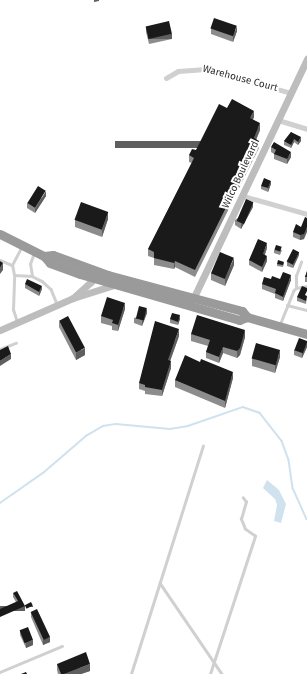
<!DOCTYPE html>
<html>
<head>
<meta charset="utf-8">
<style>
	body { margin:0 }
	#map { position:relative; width:307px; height:674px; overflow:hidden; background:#fff; font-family:"Fira Sans",sans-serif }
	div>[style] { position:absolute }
	.water>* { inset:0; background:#cfe2ee }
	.stream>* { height:1.5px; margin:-0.75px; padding:0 0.75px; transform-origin:0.75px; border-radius:0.75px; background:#cfe2ee }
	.lane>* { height:2.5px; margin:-1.25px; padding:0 1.25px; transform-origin:1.25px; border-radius:1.25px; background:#d0d0d0 }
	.street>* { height:5px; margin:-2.5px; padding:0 2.5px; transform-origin:2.5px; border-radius:2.5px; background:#d0d0d0 }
	.secondary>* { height:7px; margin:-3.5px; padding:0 3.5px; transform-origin:3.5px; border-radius:3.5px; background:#bdbdbd }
	.highway>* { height:9px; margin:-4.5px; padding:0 4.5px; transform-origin:4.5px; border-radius:4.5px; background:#9a9a9a }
	.wall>* { inset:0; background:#8c8c8c }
	.shaded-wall>* { inset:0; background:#5f5f5f; transform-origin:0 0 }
	.building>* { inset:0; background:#1a1a1a; transform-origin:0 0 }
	span { translate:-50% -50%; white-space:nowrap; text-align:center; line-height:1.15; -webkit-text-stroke:4px #fff; paint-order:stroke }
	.street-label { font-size:10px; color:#333 }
</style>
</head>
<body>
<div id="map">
	<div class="water">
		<div style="clip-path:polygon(267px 480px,279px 490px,286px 504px,281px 523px,274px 521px,277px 505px,275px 499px,263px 488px)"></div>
	</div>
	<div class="stream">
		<div style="left:0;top:503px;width:52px;rotate:-34.9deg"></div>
		<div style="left:43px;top:473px;width:57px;rotate:-40.7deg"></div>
		<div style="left:86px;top:436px;width:20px;rotate:-30deg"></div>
		<div style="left:103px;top:426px;width:13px;rotate:-9deg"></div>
		<div style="left:116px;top:424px;width:54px;rotate:5.3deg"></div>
		<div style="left:170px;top:429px;width:18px;rotate:-9deg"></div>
		<div style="left:188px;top:426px;width:58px;rotate:-19.1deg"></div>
		<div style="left:243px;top:407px;width:18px;rotate:19deg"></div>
		<div style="left:260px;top:413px;width:36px;rotate:52deg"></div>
		<div style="left:282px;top:441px;width:20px;rotate:70deg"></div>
		<div style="left:289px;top:460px;width:28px;rotate:82deg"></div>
		<div style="left:293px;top:488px;width:34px;rotate:66deg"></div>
	</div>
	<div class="lane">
		<div style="left:0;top:260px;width:13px;rotate:23deg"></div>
		<div style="left:14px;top:275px;width:10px;rotate:-101deg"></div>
		<div style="left:12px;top:265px;width:21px;rotate:-62deg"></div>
		<div style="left:32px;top:276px;width:12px;rotate:-99deg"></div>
		<div style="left:30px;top:264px;width:12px;rotate:-70deg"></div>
		<div style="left:296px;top:288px;width:12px;rotate:-90deg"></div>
		<div style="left:296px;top:276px;width:15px;rotate:-70deg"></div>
		<div style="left:287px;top:305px;width:21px;rotate:14deg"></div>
		<div style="left:17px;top:322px;width:13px;rotate:-108deg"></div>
		<div style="left:13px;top:310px;width:35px;rotate:-88deg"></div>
		<div style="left:14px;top:275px;width:18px;rotate:3deg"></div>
		<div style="left:32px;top:276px;width:11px;rotate:27deg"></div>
		<div style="left:42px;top:281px;width:12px;rotate:42deg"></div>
		<div style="left:51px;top:289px;width:16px;rotate:68deg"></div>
		<div style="left:280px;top:324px;width:35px;rotate:-68deg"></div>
		<div style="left:293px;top:291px;width:4px;rotate:-45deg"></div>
		<div style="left:296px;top:288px;width:11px;rotate:-10deg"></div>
		<div style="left:0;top:349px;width:17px;rotate:-21deg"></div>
		<div style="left:160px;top:583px;width:110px;rotate:55.7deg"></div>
		<div style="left:0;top:672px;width:67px;rotate:-22.8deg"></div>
		<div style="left:131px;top:674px;width:239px;rotate:-72.5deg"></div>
		<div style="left:210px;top:674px;width:145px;rotate:-71.9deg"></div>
		<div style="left:255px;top:536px;width:12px;rotate:-145deg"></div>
		<div style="left:245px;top:529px;width:11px;rotate:-112deg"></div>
		<div style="left:241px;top:519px;width:18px;rotate:-74deg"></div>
		<div style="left:246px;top:502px;width:5px;rotate:-127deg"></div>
	</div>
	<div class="street">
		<div style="left:166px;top:78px;width:14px;rotate:-30deg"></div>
		<div style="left:178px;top:71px;width:28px;rotate:-4deg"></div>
		<div style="left:206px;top:69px;width:88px;rotate:15.8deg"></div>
		<div style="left:278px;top:120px;width:30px;rotate:17deg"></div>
		<div style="left:243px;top:196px;width:66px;rotate:15.7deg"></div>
	</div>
	<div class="secondary">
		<div style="left:73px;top:298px;width:24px;rotate:-42deg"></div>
		<div style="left:91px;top:282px;width:9px;rotate:-63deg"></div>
		<div style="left:193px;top:299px;width:266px;rotate:-64.6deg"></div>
		<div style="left:0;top:330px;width:80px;rotate:-23.7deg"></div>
		<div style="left:73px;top:298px;width:43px;rotate:-17.6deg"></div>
	</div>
	<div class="highway">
		<div style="left:0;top:234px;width:49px;rotate:26.6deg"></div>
		<div style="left:44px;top:256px;width:9px;rotate:49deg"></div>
		<div style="left:50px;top:263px;width:32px;rotate:20deg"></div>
		<div style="left:80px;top:274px;width:166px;rotate:16.1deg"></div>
		<div style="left:239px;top:320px;width:9px;rotate:-21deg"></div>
		<div style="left:247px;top:317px;width:62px;rotate:15.8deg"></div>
		<div style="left:44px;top:256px;width:9px;rotate:-6deg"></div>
		<div style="left:53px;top:255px;width:59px;rotate:20deg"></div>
		<div style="left:108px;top:275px;width:139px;rotate:15deg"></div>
		<div style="left:242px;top:311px;width:8px;rotate:50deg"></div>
	</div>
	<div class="wall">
		<div style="clip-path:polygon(146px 27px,172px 39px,149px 44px,146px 32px)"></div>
		<div style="clip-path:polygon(211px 29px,237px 31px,233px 42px,211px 34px)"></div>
		<div style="clip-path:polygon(227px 108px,254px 117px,253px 120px,260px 130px,256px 140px,259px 148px,195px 277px,175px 267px,174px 269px,154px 265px,154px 258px,148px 256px,148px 249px,192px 163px,189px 162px,189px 155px,196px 150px)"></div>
		<div style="clip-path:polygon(291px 132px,301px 141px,298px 145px,294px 142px,291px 148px,284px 145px,284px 141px)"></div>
		<div style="clip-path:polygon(271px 147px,291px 157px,287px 164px,274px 159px,274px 154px,271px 152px)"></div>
		<div style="clip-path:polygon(271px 184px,268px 192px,261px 189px,261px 186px)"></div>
		<div style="clip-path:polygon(46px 196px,35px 213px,27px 208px,27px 203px)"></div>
		<div style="clip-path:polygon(253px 207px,241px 229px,235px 225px,235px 220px)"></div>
		<div style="clip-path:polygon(108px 219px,102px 237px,75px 227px,75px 220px)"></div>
		<div style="clip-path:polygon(301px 227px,304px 239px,300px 240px,293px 237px,293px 232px)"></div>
		<div style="clip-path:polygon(267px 248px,265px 255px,267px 261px,262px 272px,249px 265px,249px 260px)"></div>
		<div style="clip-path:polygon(274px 250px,282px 250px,280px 255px,274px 253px)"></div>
		<div style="clip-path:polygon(299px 255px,293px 268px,287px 266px,287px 262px)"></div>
		<div style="clip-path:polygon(284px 263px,283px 267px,277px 266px,277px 264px)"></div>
		<div style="clip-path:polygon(234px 265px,225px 286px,211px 280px,211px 273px)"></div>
		<div style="clip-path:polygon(307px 271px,307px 282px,305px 282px,305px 277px)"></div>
		<div style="clip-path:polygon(280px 279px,291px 280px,283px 301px,275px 298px,275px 294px,262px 289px,262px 284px)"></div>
		<div style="clip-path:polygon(25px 284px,42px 289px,39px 296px,25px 288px)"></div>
		<div style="clip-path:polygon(307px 296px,306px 304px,297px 301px,297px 297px)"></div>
		<div style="clip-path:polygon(125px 309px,118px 331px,112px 330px,112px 326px,101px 323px,101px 316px)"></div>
		<div style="clip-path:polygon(147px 313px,142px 326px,134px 323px,134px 318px)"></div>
		<div style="clip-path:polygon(170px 319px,180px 319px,178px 325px,170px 323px)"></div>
		<div style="clip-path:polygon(59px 321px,85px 355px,76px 360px,59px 327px)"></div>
		<div style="clip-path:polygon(191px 334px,245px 337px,240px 355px,237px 358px,223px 353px,219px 363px,206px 358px,206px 352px,208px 346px,191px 341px)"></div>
		<div style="clip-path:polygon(179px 336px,170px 361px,171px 368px,162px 396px,145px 394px,145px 391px,139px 389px,139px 383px)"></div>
		<div style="clip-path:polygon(307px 341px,307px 347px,302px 358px,294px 355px,294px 350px)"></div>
		<div style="clip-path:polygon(280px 357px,275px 373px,252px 366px,252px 359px)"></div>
		<div style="clip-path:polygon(200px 362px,233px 378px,225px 408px,175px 387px,175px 380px)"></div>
		<div style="clip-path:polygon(13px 593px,25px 611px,16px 602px,13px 597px)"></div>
		<div style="clip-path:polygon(31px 612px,50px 642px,43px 645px,31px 617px)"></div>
		<div style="clip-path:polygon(20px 630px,33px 645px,26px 648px,20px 635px)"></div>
		<div style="clip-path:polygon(57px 664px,90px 671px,81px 674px,58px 674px,57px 670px)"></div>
	</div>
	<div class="shaded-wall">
		<div style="clip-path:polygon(94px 0,99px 0,99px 1px,94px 2px)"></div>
		<div style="clip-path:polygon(237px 26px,237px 31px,233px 42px,233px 37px)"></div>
		<div style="left:172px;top:34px;width:5px;height:24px;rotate:90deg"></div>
		<div style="clip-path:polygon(254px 111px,254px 117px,250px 125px,250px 118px)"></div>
		<div style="clip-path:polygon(260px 123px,260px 130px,254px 145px,254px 138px)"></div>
		<div style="clip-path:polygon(301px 137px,301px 141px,298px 145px,298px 142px)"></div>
		<div style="clip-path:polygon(294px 139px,294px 142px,291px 148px,291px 145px)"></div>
		<div style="left:259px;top:141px;width:7px;height:144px;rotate:90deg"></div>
		<div style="clip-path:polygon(291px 152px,291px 157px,287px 164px,287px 159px)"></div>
		<div style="clip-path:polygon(271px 181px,271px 184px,268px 192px,268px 188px)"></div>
		<div style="clip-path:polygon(46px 191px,46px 196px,35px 213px,35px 209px)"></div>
		<div style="clip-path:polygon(253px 202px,253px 207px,241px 229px,241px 224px)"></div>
		<div style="clip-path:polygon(108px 212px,108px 219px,102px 237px,102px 230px)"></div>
		<div style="clip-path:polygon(307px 227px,307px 232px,304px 239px,300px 240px,300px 235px)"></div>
		<div style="clip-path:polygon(267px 243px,267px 248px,263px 259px,263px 254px)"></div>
		<div style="clip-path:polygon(299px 252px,299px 255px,293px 268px,293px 265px)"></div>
		<div style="clip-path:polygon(267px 256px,267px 261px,262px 272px,262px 267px)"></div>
		<div style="clip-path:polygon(234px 258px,234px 265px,225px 286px,225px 279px)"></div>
		<div style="clip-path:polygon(175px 261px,175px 267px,174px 269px,174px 263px)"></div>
		<div style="clip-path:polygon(3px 263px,3px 270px,0 274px,0 268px)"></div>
		<div style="clip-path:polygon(291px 275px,291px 280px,283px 301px,283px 297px)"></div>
		<div style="clip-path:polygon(42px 286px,42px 289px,39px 296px,39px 292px)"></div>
		<div style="clip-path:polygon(125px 303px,125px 309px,118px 331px,118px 325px)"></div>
		<div style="clip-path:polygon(147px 308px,147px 313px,142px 326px,142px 321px)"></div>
		<div style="clip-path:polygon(180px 315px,180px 319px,178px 325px,178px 322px)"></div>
		<div style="clip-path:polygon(179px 329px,179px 336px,168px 367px,168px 360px)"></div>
		<div style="clip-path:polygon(245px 330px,245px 337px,240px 355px,237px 358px,237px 351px)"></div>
		<div style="clip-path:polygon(307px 342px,307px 347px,302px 358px,302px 353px)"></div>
		<div style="clip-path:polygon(223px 347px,223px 353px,219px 363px,219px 357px)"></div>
		<div style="clip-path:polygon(85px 348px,85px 355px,76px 360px,76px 353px)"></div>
		<div style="clip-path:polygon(280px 350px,280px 357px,275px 373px,275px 367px)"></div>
		<div style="clip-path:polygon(11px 354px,11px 359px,0 366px,0 361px)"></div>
		<div style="clip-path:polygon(171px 361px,171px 368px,162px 396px,162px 390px)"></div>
		<div style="clip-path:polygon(233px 372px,233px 378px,225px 408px,225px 401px)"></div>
		<div style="left:25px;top:606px;width:5px;height:27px;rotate:90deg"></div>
		<div style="left:33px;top:606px;width:1px;height:7px;rotate:90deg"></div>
		<div style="clip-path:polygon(50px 637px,50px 642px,43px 645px,43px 640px)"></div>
		<div style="clip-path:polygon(33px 640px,33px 645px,26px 648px,26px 643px)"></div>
		<div style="clip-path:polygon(90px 664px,90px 671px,81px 674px,64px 674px)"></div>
	</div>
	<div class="building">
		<div style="left:214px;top:18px;width:24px;height:11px;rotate:19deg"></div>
		<div style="left:169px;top:21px;width:13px;height:24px;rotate:77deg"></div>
		<div style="clip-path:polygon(232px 99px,254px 111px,250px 118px,260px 123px,254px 138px,259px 141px,195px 270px,175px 261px,174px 263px,154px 258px,154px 252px,148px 249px,194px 158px,189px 155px,192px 149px,196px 150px,219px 104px,227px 108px)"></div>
		<div style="clip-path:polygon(291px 132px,301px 137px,298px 142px,294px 139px,291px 145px,284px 141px)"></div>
		<div style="clip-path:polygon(274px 142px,291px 152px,287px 159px,274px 154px,276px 150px,271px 147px)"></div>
		<div style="clip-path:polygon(264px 178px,271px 181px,268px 188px,261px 186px)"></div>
		<div style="left:38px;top:186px;width:9px;height:20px;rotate:32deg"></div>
		<div style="left:246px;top:199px;width:8px;height:24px;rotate:23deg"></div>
		<div style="left:81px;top:202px;width:29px;height:19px;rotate:20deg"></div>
		<div style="clip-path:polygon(305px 217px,307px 218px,307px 227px,304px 234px,300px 235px,293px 232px,296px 224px,301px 227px)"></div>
		<div style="clip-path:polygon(258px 239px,267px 243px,263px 254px,267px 256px,262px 267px,249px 260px)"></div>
		<div style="left:276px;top:245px;width:6px;height:5px;rotate:18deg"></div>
		<div style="left:293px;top:249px;width:7px;height:14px;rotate:27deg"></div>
		<div style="left:220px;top:252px;width:15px;height:23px;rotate:23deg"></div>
		<div style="clip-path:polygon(278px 260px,284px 262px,283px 265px,277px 264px)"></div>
		<div style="clip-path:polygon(0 261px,3px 263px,0 268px)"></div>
		<div style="clip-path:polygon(307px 271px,307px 277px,305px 277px)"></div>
		<div style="clip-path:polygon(283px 272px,291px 275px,283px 297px,275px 293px,276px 289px,262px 284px,264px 277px,271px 279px,272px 276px,280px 279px)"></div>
		<div style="clip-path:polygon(27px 279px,42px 286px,39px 292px,25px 284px)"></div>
		<div style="clip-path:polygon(302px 286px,307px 288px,307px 291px,305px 295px,307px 296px,306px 301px,297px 297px)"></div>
		<div style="clip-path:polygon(107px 297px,125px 303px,118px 325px,112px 323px,113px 320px,101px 316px)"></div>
		<div style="left:139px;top:306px;width:8px;height:13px;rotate:14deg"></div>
		<div style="clip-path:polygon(172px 313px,180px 315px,178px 322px,170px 319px)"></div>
		<div style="clip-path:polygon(197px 315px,245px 330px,240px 348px,237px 351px,223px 347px,219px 357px,206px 352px,210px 340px,191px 334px)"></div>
		<div style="left:68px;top:316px;width:36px;height:10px;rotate:62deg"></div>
		<div style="clip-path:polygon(155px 321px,179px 329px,168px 360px,171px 361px,162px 390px,145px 387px,145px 385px,139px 383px)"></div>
		<div style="left:299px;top:338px;width:9px;height:13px;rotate:21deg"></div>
		<div style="left:256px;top:343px;width:25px;height:16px;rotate:16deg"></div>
		<div style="clip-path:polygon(8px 346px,11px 354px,0 361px,0 350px)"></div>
		<div style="clip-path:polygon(185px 355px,200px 362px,201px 359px,233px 372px,225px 401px,175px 380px)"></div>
		<div style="clip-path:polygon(17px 591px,25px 606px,0 617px,0 609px,18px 601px,13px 593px)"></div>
		<div style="left:31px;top:602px;width:4px;height:7px;rotate:63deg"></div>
		<div style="left:37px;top:609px;width:31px;height:7px;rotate:65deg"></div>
		<div style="left:28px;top:627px;width:14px;height:9px;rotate:69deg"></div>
		<div style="clip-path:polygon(86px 652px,90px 664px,64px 674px,61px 674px,57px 664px)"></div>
		<div style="clip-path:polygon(26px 672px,27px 674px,21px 674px)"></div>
	</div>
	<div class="street-label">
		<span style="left:240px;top:79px;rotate:15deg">Warehouse Court</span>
		<span style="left:241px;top:175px;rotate:-65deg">Wilco Boulevard</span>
	</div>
</div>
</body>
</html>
